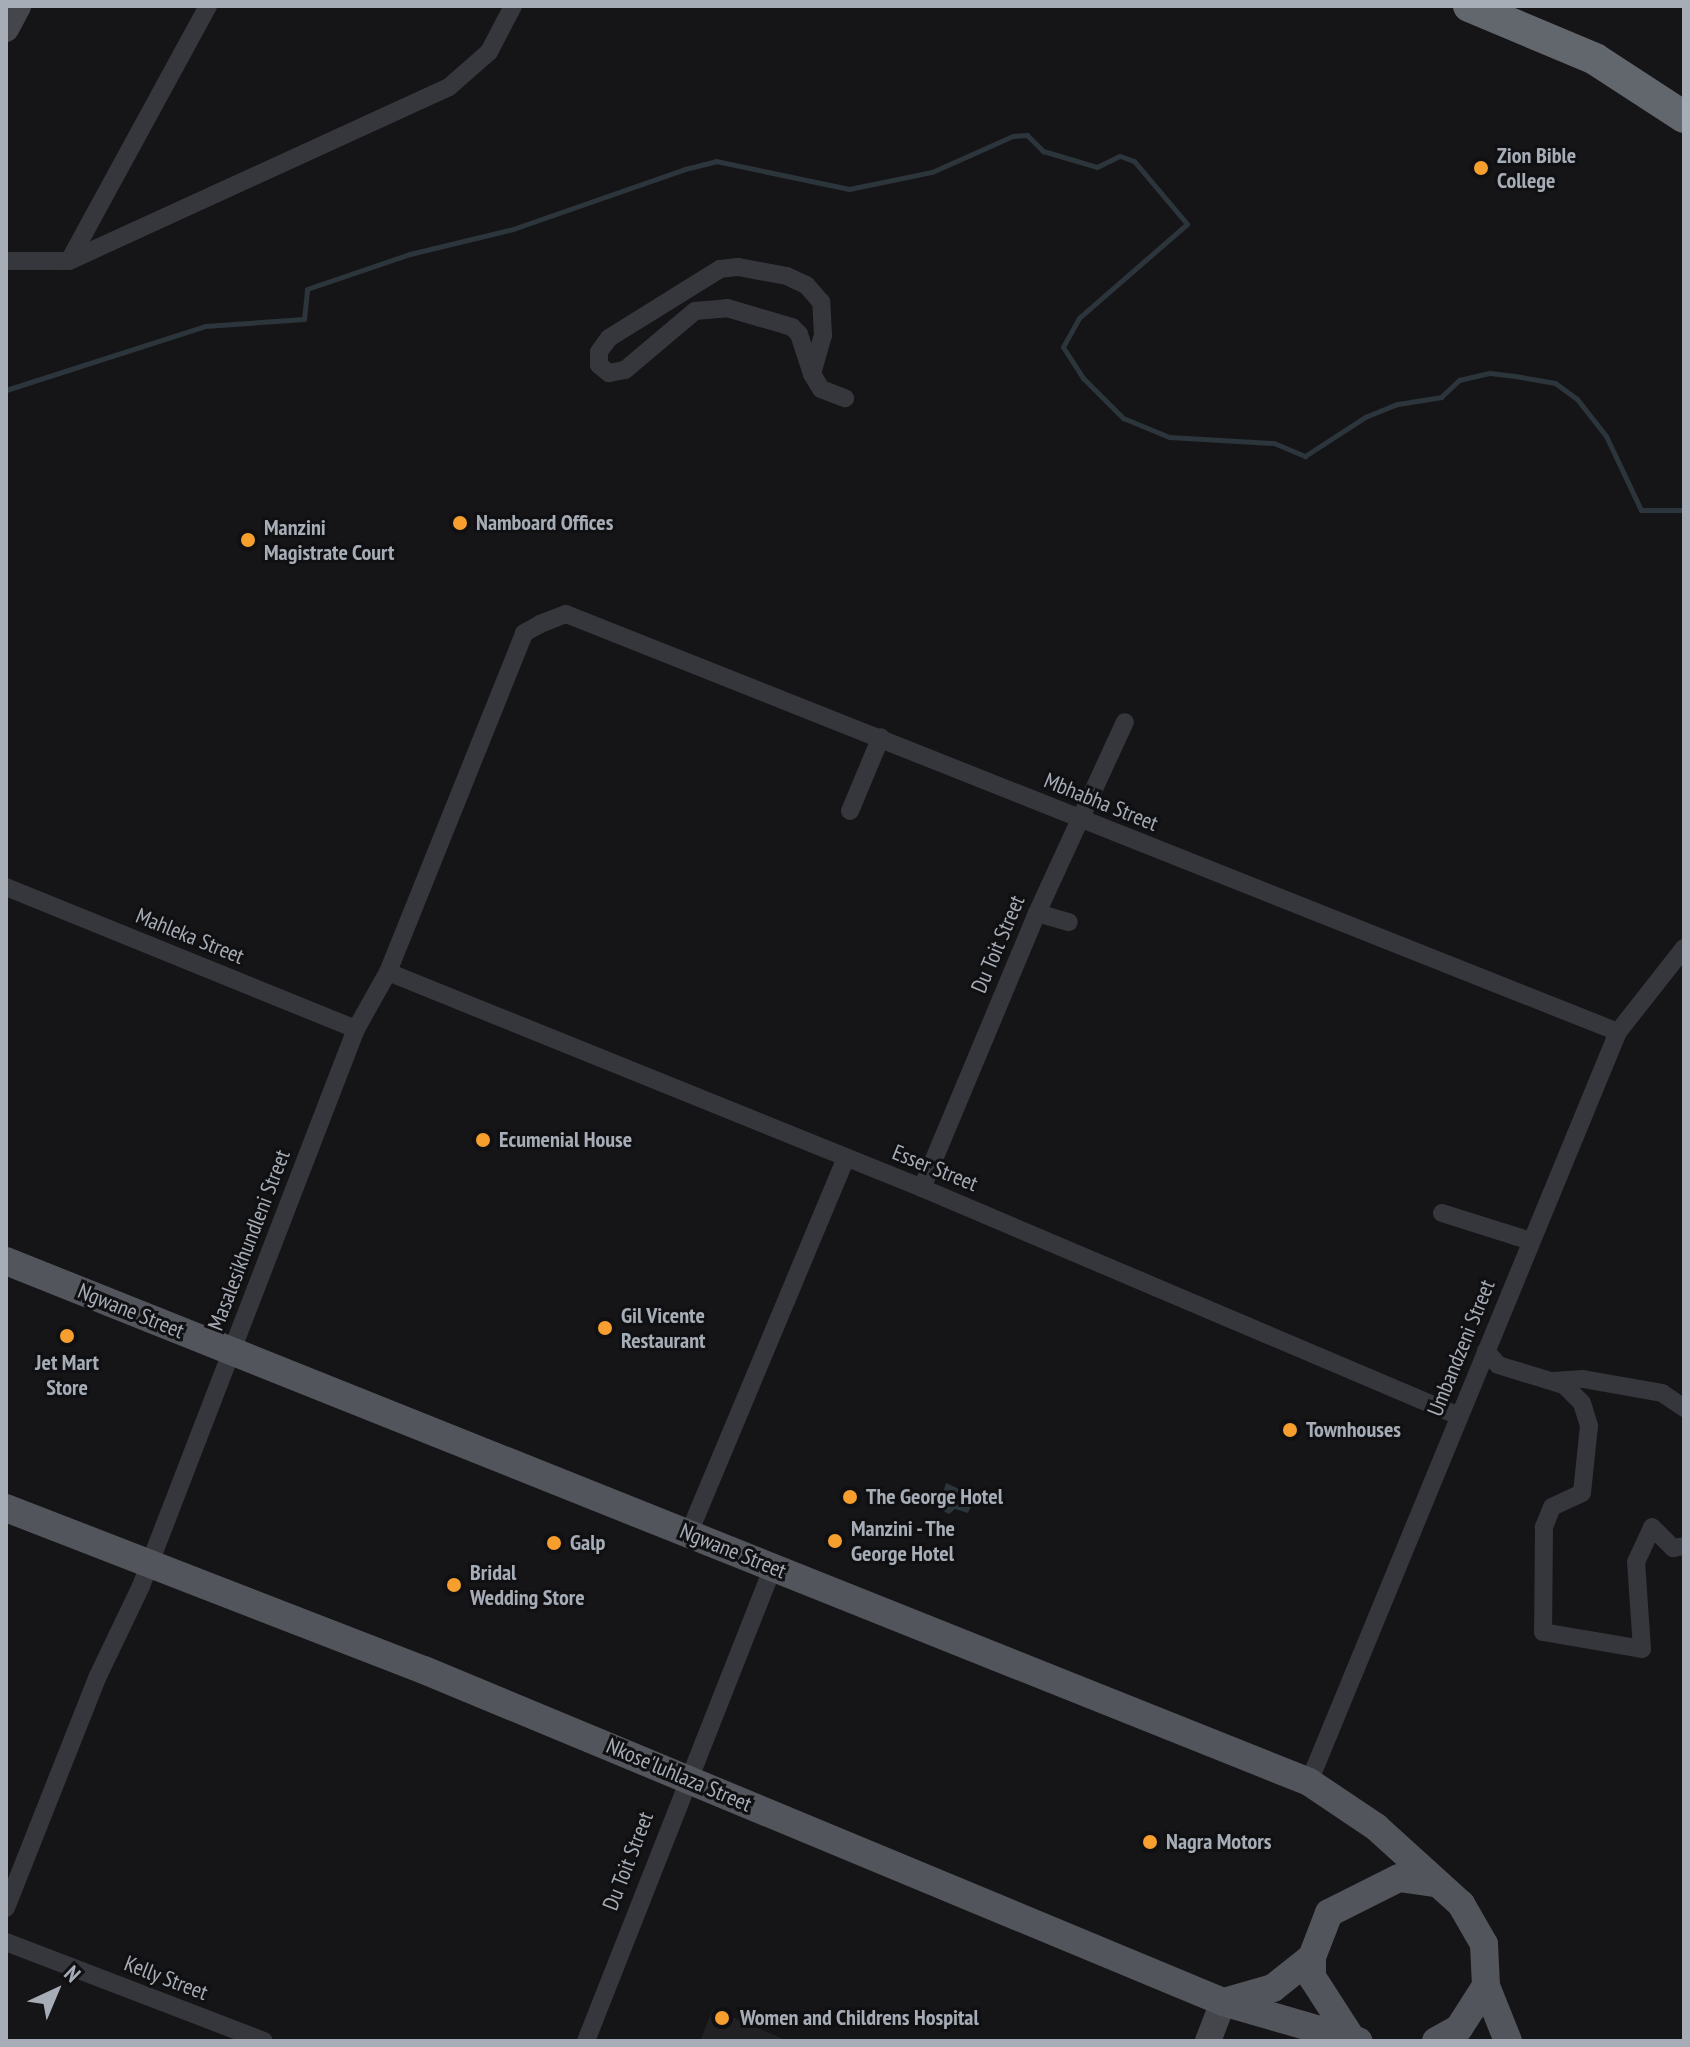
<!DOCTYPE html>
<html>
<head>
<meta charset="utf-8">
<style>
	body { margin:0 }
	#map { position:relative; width:1690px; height:2047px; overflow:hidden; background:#151517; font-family:"PT Sans Narrow",sans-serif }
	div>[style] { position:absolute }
	.built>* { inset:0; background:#212124 }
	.water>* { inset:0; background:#2b353b }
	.stream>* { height:5px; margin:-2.5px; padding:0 2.5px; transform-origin:2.5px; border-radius:2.5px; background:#2b353b }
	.street>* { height:18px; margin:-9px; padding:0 9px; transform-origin:9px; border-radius:9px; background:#36373c }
	.secondary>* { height:26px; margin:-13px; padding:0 13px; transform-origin:13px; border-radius:13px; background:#44464c }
	.primary>* { height:28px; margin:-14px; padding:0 14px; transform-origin:14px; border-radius:14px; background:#52555b }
	.highway>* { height:32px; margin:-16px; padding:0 16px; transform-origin:16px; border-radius:16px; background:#62666d }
	.dots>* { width:22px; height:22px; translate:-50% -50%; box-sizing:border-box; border:4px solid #101012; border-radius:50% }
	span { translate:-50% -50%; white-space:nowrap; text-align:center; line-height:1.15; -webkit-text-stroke:6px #101012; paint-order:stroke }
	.poi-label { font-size:22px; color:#a6adb7; font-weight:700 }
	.left { translate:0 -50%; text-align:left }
	.street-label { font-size:22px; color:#a6adb7 }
	.frame { position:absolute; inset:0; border:8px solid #a6adb7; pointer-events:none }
	.north { position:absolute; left:16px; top:1951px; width:80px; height:80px; -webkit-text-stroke:6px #101012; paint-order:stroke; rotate:44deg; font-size:22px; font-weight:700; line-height:32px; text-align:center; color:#a6adb7 }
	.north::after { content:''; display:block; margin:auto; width:28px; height:36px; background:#a6adb7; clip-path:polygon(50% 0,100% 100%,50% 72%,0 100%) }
</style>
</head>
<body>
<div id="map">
	<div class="built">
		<div style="clip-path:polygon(713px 2009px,788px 2041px,700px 2041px)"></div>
	</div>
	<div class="water">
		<div style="clip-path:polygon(946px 1483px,959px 1489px,955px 1500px,971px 1506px,968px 1513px,955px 1509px,949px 1514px,938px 1508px)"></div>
	</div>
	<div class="stream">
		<div style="left:6px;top:390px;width:209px;rotate:-17.8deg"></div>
		<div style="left:205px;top:326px;width:99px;rotate:-4deg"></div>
		<div style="left:304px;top:319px;width:30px;rotate:-84deg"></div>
		<div style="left:307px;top:289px;width:109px;rotate:-18.8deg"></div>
		<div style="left:410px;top:254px;width:106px;rotate:-13.6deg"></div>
		<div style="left:513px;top:229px;width:182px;rotate:-19.2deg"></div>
		<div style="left:685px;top:169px;width:32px;rotate:-14deg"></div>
		<div style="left:716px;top:161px;width:136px;rotate:11.9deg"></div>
		<div style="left:849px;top:189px;width:85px;rotate:-11.6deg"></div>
		<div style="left:932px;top:172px;width:89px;rotate:-24deg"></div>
		<div style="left:1013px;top:136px;width:14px;rotate:-4deg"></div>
		<div style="left:1027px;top:135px;width:23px;rotate:45deg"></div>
		<div style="left:1043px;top:151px;width:56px;rotate:16.5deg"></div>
		<div style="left:1097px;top:167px;width:25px;rotate:-26deg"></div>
		<div style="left:1120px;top:156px;width:15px;rotate:20deg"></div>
		<div style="left:1134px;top:161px;width:82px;rotate:49.9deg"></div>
		<div style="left:1187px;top:224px;width:143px;rotate:139deg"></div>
		<div style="left:1079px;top:318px;width:33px;rotate:119deg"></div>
		<div style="left:1063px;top:347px;width:37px;rotate:57deg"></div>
		<div style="left:1083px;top:378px;width:57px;rotate:45deg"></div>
		<div style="left:1123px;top:418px;width:50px;rotate:22.4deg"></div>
		<div style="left:1169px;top:437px;width:105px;rotate:3.3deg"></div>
		<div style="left:1274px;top:443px;width:34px;rotate:23deg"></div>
		<div style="left:1305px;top:456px;width:72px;rotate:-33deg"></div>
		<div style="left:1365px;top:417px;width:35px;rotate:-22deg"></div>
		<div style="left:1398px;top:404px;width:44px;rotate:-9.2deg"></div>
		<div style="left:1441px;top:397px;width:25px;rotate:-43deg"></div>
		<div style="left:1459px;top:380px;width:32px;rotate:-13deg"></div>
		<div style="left:1490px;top:373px;width:25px;rotate:7deg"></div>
		<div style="left:1515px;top:376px;width:41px;rotate:9.9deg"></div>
		<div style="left:1555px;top:383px;width:27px;rotate:36deg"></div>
		<div style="left:1577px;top:399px;width:47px;rotate:51.9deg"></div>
		<div style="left:1606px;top:436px;width:82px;rotate:64.7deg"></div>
		<div style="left:1641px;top:510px;width:43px"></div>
	</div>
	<div class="street">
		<div style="left:6px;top:261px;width:63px"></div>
		<div style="left:69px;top:261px;width:418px;rotate:-24.6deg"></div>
		<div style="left:449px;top:87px;width:53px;rotate:-41.2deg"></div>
		<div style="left:489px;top:52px;width:52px;rotate:-62.4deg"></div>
		<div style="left:69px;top:261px;width:290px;rotate:-61.4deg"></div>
		<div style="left:812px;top:374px;width:41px;rotate:-74.2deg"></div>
		<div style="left:823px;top:335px;width:33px;rotate:-93deg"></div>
		<div style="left:821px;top:302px;width:23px;rotate:-131deg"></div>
		<div style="left:806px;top:285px;width:21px;rotate:-155deg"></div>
		<div style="left:787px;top:276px;width:50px;rotate:-169.6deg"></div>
		<div style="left:738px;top:267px;width:18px;rotate:174deg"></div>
		<div style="left:720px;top:269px;width:131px;rotate:148.1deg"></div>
		<div style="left:609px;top:338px;width:17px;rotate:126deg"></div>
		<div style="left:599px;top:352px;width:13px;rotate:90deg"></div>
		<div style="left:599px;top:365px;width:13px;rotate:39deg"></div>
		<div style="left:609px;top:373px;width:16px;rotate:-11deg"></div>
		<div style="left:625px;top:370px;width:92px;rotate:-40.1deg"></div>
		<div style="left:695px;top:311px;width:32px;rotate:-5deg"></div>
		<div style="left:727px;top:308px;width:68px;rotate:16.3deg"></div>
		<div style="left:792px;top:327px;width:10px;rotate:45deg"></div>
		<div style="left:799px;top:334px;width:42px;rotate:72deg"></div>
		<div style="left:812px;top:374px;width:17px;rotate:59deg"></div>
		<div style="left:821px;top:389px;width:26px;rotate:21deg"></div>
		<div style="left:850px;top:811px;width:80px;rotate:-67.3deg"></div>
		<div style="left:6px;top:887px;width:378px;rotate:22.1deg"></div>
		<div style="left:1037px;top:913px;width:33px;rotate:16deg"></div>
		<div style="left:388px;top:972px;width:576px;rotate:22.02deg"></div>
		<div style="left:922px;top:1188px;width:583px;rotate:23.01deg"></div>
		<div style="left:922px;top:1188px;width:298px;rotate:-67.3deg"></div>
		<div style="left:1037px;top:913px;width:210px;rotate:-65.3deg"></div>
		<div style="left:1442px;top:1213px;width:93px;rotate:17.5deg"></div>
		<div style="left:1486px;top:1351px;width:18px;rotate:49deg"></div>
		<div style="left:1498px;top:1365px;width:69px;rotate:16.9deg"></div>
		<div style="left:1564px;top:1385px;width:25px;rotate:45deg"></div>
		<div style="left:1582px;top:1403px;width:24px;rotate:73deg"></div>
		<div style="left:1589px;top:1426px;width:67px;rotate:96deg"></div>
		<div style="left:1582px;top:1493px;width:33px;rotate:155deg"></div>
		<div style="left:1552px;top:1507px;width:22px;rotate:112deg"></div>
		<div style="left:1544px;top:1527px;width:105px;rotate:90.5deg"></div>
		<div style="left:1543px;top:1632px;width:100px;rotate:9.7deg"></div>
		<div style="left:1642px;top:1649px;width:87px;rotate:-93.9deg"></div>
		<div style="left:1636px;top:1562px;width:38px;rotate:-65deg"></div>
		<div style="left:1652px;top:1527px;width:30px;rotate:45deg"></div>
		<div style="left:1673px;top:1548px;width:11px;rotate:-10deg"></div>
		<div style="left:1553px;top:1381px;width:30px;rotate:-4deg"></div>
		<div style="left:1583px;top:1379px;width:80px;rotate:10deg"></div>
		<div style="left:1662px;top:1393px;width:27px;rotate:34deg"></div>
		<div style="left:689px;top:1533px;width:407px;rotate:-67.3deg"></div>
		<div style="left:1309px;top:1782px;width:811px;rotate:-67.61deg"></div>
		<div style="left:1618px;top:1032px;width:107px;rotate:-51.8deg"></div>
		<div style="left:6px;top:1908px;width:247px;rotate:-68.4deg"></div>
		<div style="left:97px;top:1678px;width:102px;rotate:-64.4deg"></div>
		<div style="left:141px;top:1586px;width:597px;rotate:-68.89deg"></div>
		<div style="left:356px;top:1029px;width:65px;rotate:-60.7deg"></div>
		<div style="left:388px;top:972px;width:365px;rotate:-68.1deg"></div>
		<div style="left:524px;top:633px;width:18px;rotate:-29deg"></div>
		<div style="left:540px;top:624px;width:28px;rotate:-21deg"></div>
		<div style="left:566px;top:614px;width:1132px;rotate:21.67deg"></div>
		<div style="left:6px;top:1942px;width:276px;rotate:21deg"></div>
		<div style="left:586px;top:2041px;width:510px;rotate:-68.47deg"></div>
	</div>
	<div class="secondary">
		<div style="left:6px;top:29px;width:26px;rotate:-62deg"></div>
		<div style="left:1208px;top:2041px;width:42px;rotate:-69deg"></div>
	</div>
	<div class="primary">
		<div style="left:6px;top:1261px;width:1403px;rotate:21.79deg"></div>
		<div style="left:1309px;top:1782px;width:81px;rotate:33.9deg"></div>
		<div style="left:1376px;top:1827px;width:115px;rotate:42.2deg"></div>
		<div style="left:1461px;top:1904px;width:46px;rotate:60.1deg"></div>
		<div style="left:1484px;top:1944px;width:42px;rotate:87.3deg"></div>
		<div style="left:1486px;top:1986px;width:59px;rotate:68.2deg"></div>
		<div style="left:6px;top:1508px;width:448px;rotate:21.2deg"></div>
		<div style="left:424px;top:1670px;width:865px;rotate:22.56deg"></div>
		<div style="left:1223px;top:2002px;width:141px;rotate:16.1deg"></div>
		<div style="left:1224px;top:2002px;width:51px;rotate:-15.9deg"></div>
		<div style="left:1273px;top:1988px;width:50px;rotate:-38.5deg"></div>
		<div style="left:1352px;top:2039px;width:74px;rotate:-122.8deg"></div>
		<div style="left:1312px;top:1977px;width:20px;rotate:-90deg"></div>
		<div style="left:1312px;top:1957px;width:47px;rotate:-68.9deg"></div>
		<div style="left:1329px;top:1913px;width:78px;rotate:-26.6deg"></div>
		<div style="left:1399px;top:1878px;width:35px;rotate:8deg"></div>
		<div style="left:1436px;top:2041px;width:26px;rotate:-29deg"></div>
		<div style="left:1459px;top:2028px;width:50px;rotate:-57.3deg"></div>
	</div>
	<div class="highway">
		<div style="left:1469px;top:6px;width:137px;rotate:22.8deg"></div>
		<div style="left:1595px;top:59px;width:106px;rotate:33.1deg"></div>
	</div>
	<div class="dots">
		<div style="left:1481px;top:168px;background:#f69e2e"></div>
		<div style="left:460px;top:523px;background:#f69e2e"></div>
		<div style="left:248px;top:540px;background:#f69e2e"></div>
		<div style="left:483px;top:1140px;background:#f69e2e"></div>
		<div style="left:605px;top:1328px;background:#f69e2e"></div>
		<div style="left:67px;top:1336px;background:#f69e2e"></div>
		<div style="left:1290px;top:1430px;background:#f69e2e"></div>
		<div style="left:850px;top:1497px;background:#f69e2e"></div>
		<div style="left:835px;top:1541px;background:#f69e2e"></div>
		<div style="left:554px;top:1543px;background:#f69e2e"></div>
		<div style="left:454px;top:1585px;background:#f69e2e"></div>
		<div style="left:1150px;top:1842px;background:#f69e2e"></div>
		<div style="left:722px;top:2018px;background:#f69e2e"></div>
	</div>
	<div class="poi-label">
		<span class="left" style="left:1497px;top:168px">Zion Bible<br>College</span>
		<span class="left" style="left:476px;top:523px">Namboard Offices</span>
		<span class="left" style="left:264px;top:540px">Manzini<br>Magistrate Court</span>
		<span class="left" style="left:499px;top:1140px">Ecumenial House</span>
		<span class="left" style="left:621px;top:1328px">Gil Vicente<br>Restaurant</span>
		<span style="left:67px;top:1375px">Jet Mart<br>Store</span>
		<span class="left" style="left:1306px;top:1430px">Townhouses</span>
		<span class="left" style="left:866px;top:1497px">The George Hotel</span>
		<span class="left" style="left:851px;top:1541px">Manzini - The<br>George Hotel</span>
		<span class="left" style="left:570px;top:1543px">Galp</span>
		<span class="left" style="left:470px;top:1585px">Bridal<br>Wedding Store</span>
		<span class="left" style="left:1166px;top:1842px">Nagra Motors</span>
		<span class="left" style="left:740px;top:2018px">Women and Childrens Hospital</span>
	</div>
	<div class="street-label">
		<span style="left:1101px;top:802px;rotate:22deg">Mbhabha Street</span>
		<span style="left:190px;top:936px;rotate:22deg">Mahleka Street</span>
		<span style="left:998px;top:944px;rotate:-67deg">Du Toit Street</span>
		<span style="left:935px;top:1168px;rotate:22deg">Esser Street</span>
		<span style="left:249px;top:1240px;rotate:-69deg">Masalesikhundleni Street</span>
		<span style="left:131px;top:1311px;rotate:22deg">Ngwane Street</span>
		<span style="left:1461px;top:1348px;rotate:-68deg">Umbandzeni Street</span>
		<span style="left:733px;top:1551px;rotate:22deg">Ngwane Street</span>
		<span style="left:679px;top:1775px;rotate:23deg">Nkose'luhlaza Street</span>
		<span style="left:628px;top:1861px;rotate:-69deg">Du Toit Street</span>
		<span style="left:166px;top:1978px;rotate:21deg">Kelly Street</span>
	</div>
	<div class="frame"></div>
	<div class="north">N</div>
</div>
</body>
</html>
